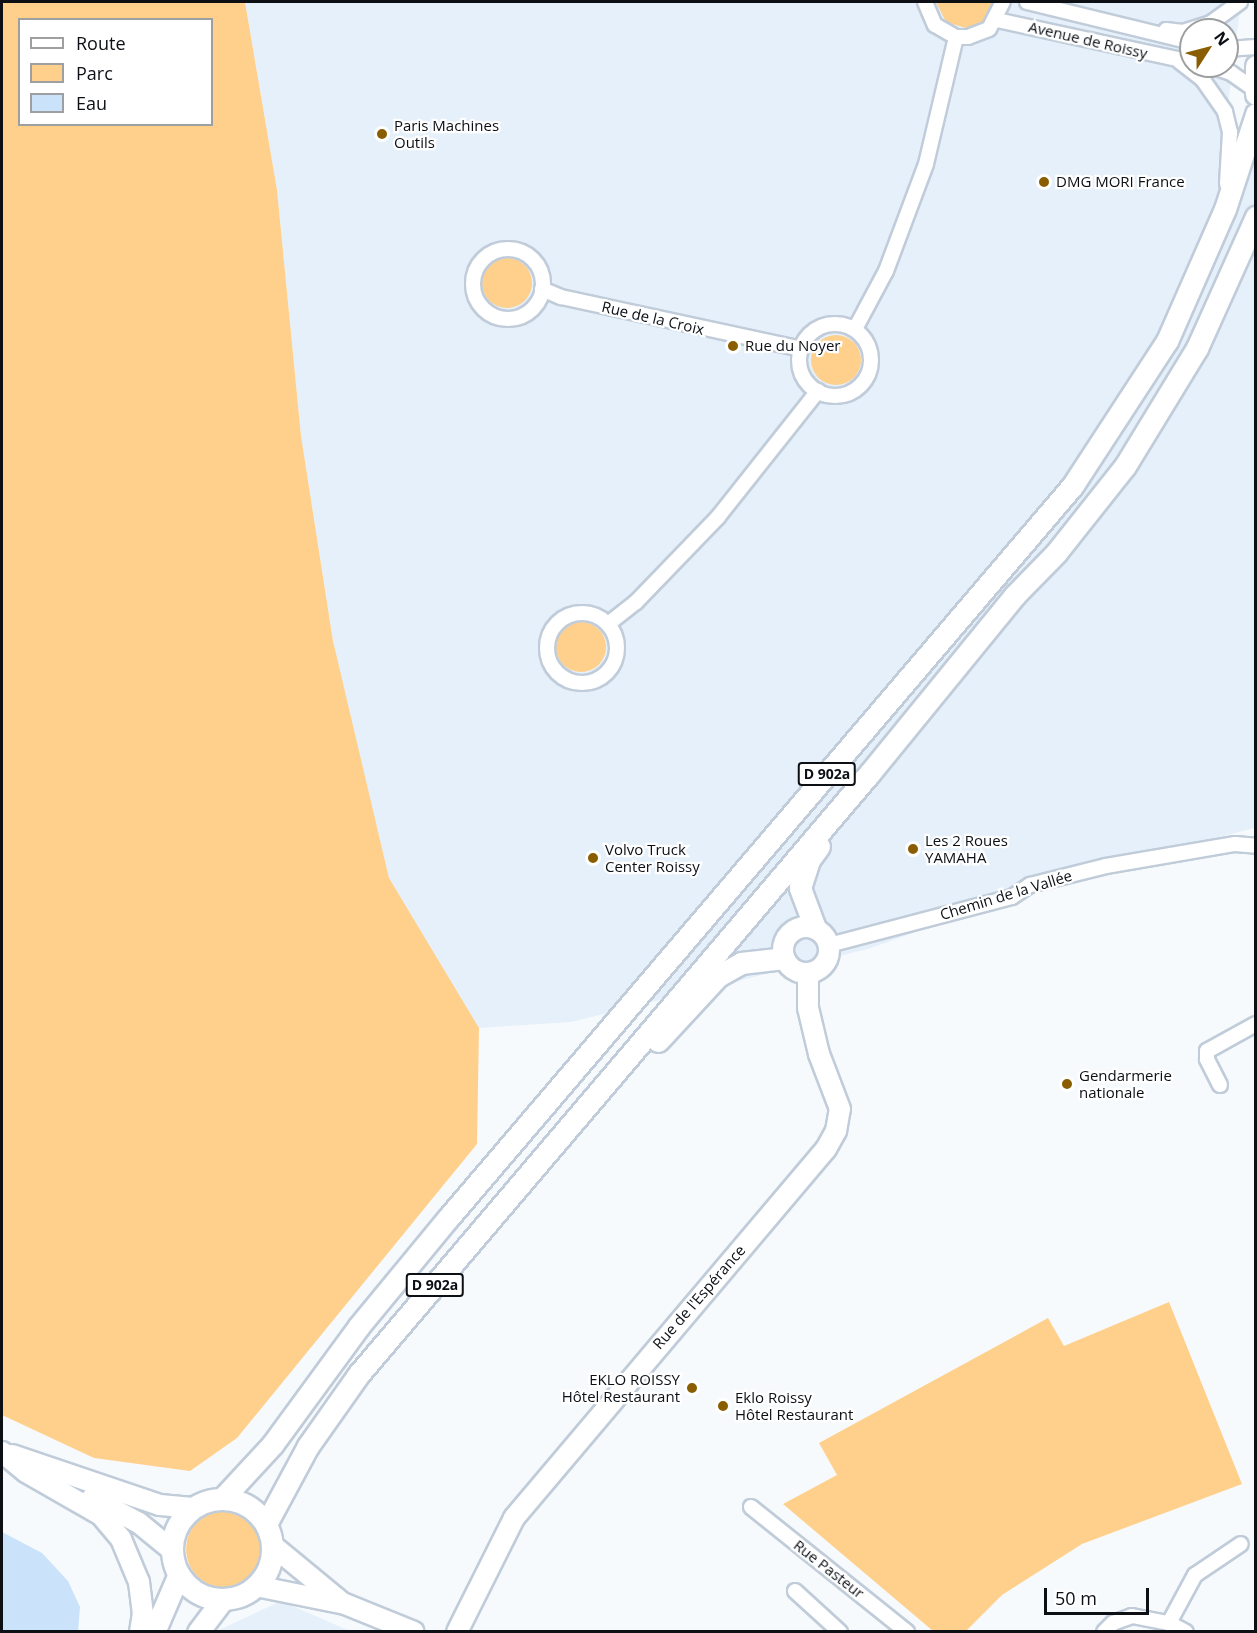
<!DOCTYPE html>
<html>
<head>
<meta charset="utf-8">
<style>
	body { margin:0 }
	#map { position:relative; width:1257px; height:1633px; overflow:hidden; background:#f7fafc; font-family:"Open Sans",sans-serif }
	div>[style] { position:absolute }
	.built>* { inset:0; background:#e5f0fb }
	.green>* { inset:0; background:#fed08c }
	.round { border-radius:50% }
	.water>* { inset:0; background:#cae2fa }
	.roads { filter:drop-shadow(2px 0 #c0ccd9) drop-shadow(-2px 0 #c0ccd9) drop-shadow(0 2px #c0ccd9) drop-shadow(0 -2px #c0ccd9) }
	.street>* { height:14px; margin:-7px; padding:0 7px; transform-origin:7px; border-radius:7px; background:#fff }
	.street>.ring { margin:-7px; padding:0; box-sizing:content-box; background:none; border:14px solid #fff; border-radius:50% }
	.secondary>* { height:20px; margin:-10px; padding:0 10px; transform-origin:10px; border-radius:10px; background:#fff }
	.secondary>.ring { margin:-10px; padding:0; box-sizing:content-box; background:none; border:20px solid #fff; border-radius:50% }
	.primary>* { height:21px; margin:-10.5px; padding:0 10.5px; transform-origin:10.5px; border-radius:10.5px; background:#fff }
	.primary>.ring { margin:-10.5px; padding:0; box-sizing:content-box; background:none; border:21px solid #fff; border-radius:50% }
	.dots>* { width:16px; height:16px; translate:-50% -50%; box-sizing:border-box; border:3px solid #fff; border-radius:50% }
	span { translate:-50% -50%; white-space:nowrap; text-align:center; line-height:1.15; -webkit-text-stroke:4.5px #fff; paint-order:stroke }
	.shield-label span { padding:2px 4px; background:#fff; border:2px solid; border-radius:4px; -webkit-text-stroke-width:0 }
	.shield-label { font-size:14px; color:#0c1015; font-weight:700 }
	.street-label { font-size:15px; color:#0c1015 }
	.poi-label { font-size:15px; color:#0c1015 }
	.left { translate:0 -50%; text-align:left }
	.right { translate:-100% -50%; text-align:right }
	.frame { position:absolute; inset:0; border:3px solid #0c1015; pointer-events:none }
	.legend { position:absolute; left:18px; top:18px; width:195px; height:108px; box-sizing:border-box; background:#fff; border:2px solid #9e9fa1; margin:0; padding:8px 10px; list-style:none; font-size:18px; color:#0c1015 }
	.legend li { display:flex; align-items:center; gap:12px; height:30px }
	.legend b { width:30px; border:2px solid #9e9fa1 }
	.north { position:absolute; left:1179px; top:18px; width:60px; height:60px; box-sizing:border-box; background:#fff; border:2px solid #9e9fa1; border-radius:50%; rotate:54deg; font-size:16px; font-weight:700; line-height:24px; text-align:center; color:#0c1015 }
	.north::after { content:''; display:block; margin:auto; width:21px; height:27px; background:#895d00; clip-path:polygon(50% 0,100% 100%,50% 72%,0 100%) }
	.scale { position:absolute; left:1044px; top:1588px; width:105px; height:27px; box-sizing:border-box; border:3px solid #0c1015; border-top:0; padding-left:8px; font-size:18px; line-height:21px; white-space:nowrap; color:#0c1015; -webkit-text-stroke:4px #fff; paint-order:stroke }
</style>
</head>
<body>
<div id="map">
	<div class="built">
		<div style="clip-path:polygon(evenodd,245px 2px,1241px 2px,1222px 151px,1255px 158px,1255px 828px,1102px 866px,868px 949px,571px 1022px,479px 1028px,389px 878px,335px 652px,301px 436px,277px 190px,245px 2px,1191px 30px,1227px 30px,1227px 66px,1191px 66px,1191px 30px)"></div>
		<div style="clip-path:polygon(281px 1601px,350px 1631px,217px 1631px)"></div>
	</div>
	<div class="green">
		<div style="clip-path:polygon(evenodd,2px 2px,245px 2px,277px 190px,301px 436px,333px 641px,389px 878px,479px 1028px,477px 1144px,237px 1438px,190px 1471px,94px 1458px,2px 1415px,2px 2px,20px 20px,212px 20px,212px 124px,20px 124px,20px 20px)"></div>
		<div style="clip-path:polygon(936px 2px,996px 2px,996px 4px,989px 19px,969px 29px,946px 22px)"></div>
		<div class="round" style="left:482px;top:258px;width:50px;height:50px"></div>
		<div class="round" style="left:811px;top:335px;width:50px;height:50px"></div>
		<div class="round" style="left:556px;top:622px;width:50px;height:50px"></div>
		<div style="clip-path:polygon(1169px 1302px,1242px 1484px,1082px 1544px,1002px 1595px,966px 1631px,933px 1631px,783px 1504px,837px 1475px,819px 1443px,1048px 1318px,1064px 1346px)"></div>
		<div class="round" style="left:186px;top:1510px;width:78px;height:78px"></div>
	</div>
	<div class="water">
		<div style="clip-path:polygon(2px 1532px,42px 1553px,68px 1581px,80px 1607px,78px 1631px,2px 1631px)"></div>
	</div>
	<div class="roads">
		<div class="street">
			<div style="left:925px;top:2px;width:25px;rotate:67deg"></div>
			<div style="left:935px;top:25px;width:24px;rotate:30deg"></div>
			<div style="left:956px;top:37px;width:12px"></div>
			<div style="left:968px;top:37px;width:22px;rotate:-21deg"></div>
			<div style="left:989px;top:29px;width:30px;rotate:-63deg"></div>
			<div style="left:1027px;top:2px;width:169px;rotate:13.7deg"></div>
			<div style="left:997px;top:20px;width:198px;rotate:12.2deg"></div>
			<div style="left:1166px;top:30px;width:17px;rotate:7deg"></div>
			<div style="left:1183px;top:32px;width:29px;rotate:-18deg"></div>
			<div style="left:1211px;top:23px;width:36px;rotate:-36deg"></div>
			<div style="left:1227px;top:49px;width:29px;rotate:-4deg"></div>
			<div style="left:1179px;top:61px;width:31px;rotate:38deg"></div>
			<div style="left:1203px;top:80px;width:39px;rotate:55deg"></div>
			<div style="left:1225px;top:112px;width:21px;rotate:76deg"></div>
			<div style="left:1230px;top:132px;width:52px;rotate:93.3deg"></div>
			<div style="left:1210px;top:66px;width:22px;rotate:18deg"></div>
			<div style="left:1231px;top:73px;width:28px;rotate:35deg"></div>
			<div class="ring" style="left:473px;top:249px;width:56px;height:56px"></div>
			<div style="left:542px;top:289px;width:21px;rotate:23deg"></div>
			<div style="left:561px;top:297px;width:246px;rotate:12.2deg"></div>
			<div class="ring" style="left:799px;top:324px;width:58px;height:58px"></div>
			<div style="left:855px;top:329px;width:66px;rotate:-61.9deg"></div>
			<div style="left:886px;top:271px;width:114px;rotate:-69.5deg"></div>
			<div style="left:926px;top:164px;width:130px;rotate:-76.7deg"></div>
			<div class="ring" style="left:547px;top:613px;width:56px;height:56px"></div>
			<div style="left:608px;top:624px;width:36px;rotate:-38deg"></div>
			<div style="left:636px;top:602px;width:118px;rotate:-46deg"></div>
			<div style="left:718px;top:517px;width:161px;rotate:-51.6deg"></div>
			<div style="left:829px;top:945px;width:189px;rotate:-14.7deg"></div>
			<div style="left:1012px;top:897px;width:22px;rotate:-34deg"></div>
			<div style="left:1030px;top:885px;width:78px;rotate:-14deg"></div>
			<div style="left:1106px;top:866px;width:131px;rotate:-9.7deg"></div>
			<div style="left:1235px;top:844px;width:21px;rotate:5deg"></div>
			<div style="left:1220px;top:1085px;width:29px;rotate:-117deg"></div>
			<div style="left:1207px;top:1059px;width:8px;rotate:-90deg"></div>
			<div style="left:1207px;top:1051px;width:56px;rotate:-28.9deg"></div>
			<div style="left:751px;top:1507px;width:200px;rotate:38.7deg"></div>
			<div style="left:795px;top:1591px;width:61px;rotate:42.3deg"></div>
			<div style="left:1169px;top:1623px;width:55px;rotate:-61.6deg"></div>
			<div style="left:1195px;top:1575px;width:55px;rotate:-34deg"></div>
			<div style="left:1104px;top:1632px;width:13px;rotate:-45deg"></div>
			<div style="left:1113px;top:1623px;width:20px;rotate:-20deg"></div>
			<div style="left:1132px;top:1616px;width:38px;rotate:11deg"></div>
			<div style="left:1169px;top:1623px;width:19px;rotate:28deg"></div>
		</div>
		<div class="secondary">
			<div class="ring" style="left:783px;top:927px;width:26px;height:26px"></div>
			<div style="left:2px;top:1452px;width:31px;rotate:40deg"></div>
			<div style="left:26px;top:1472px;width:86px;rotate:29.8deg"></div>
			<div style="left:101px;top:1515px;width:31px;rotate:50deg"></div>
			<div style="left:121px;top:1539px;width:47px;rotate:67.3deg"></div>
			<div style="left:139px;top:1582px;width:31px;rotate:83deg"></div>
			<div style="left:143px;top:1613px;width:19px;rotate:99deg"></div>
			<div style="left:12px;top:1455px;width:156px;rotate:18.7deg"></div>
			<div style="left:160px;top:1505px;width:33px;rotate:5deg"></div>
			<div style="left:92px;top:1498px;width:53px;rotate:28deg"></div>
			<div style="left:139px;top:1523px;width:43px;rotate:39.3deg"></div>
			<div style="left:272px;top:1545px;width:88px;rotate:39.5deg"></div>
			<div style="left:256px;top:1586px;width:91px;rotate:11.4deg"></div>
			<div style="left:345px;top:1604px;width:74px;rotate:22.1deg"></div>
			<div style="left:457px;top:1632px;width:127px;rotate:-63.4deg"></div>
			<div style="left:514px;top:1518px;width:483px;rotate:-49.8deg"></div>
			<div style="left:826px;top:1149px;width:21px;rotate:-61deg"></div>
			<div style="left:836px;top:1131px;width:22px;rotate:-80deg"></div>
			<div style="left:840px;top:1109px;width:59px;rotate:-110.9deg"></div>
			<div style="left:819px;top:1054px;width:47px;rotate:-103.4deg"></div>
			<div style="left:808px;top:1008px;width:35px;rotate:-90deg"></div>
		</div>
		<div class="primary">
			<div style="left:1256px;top:66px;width:28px;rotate:90deg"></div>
			<div style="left:815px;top:928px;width:43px;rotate:-110.6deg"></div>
			<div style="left:800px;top:888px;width:29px;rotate:-72deg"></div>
			<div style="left:809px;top:860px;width:17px;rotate:-54deg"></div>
			<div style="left:658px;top:1041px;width:88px;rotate:-47.3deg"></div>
			<div style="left:718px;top:976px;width:26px;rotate:-29deg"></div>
			<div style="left:741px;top:963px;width:43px;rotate:-6.6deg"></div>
			<div style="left:222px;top:1499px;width:74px;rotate:-47.2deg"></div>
			<div style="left:272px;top:1445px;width:147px;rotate:-53.8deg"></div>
			<div style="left:359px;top:1326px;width:141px;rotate:-50.5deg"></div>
			<div style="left:449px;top:1217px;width:962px;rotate:-49.55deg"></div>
			<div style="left:1073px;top:485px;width:172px;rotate:-56.9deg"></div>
			<div style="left:1167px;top:341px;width:144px;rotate:-66.3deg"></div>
			<div style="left:1225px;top:209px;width:100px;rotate:-71.9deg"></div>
			<div class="ring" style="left:172px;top:1499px;width:79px;height:79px"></div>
			<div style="left:266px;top:1524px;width:89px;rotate:-61.7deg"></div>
			<div style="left:308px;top:1446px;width:87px;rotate:-54.8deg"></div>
			<div style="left:358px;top:1375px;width:789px;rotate:-49.63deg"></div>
			<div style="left:869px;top:774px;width:230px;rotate:-50.8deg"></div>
			<div style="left:1014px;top:596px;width:60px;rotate:-45.7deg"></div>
			<div style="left:1056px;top:553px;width:111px;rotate:-51.6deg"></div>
			<div style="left:1125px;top:466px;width:138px;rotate:-58.6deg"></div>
			<div style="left:1197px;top:348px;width:144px;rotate:-65.8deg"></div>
			<div style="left:154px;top:1632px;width:63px;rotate:-66.7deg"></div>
			<div style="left:198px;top:1632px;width:41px;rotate:-52.9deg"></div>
		</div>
	</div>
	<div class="dots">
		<div style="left:382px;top:134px;background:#895d00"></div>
		<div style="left:1044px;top:182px;background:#895d00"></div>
		<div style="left:733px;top:346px;background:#895d00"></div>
		<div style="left:913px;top:849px;background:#895d00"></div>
		<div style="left:593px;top:858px;background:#895d00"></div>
		<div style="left:1067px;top:1084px;background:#895d00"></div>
		<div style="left:692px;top:1388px;background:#895d00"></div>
		<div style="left:723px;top:1406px;background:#895d00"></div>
	</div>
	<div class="shield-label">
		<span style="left:827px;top:774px">D 902a</span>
		<span style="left:435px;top:1285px">D 902a</span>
	</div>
	<div class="street-label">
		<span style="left:1088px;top:40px;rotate:13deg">Avenue de Roissy</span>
		<span style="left:653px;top:318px;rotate:13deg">Rue de la Croix</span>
		<span style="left:1006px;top:895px;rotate:-17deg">Chemin de la Vallée</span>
		<span style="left:699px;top:1297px;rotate:-49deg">Rue de l'Espérance</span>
		<span style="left:829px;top:1569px;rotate:38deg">Rue Pasteur</span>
	</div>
	<div class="poi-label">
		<span class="left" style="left:394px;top:134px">Paris Machines<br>Outils</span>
		<span class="left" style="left:1056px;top:182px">DMG MORI France</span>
		<span class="left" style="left:745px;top:346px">Rue du Noyer</span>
		<span class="left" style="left:925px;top:849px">Les 2 Roues<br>YAMAHA</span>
		<span class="left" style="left:605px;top:858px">Volvo Truck<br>Center Roissy</span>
		<span class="left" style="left:1079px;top:1084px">Gendarmerie<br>nationale</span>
		<span class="right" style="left:680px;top:1388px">EKLO ROISSY<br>Hôtel Restaurant</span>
		<span class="left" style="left:735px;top:1406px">Eklo Roissy<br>Hôtel Restaurant</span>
	</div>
	<div class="frame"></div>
	<ul class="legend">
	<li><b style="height:8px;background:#fff"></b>Route</li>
	<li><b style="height:16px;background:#fed08c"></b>Parc</li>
	<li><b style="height:16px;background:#cae2fa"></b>Eau</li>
	</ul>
	<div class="north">N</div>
	<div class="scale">50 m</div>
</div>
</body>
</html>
